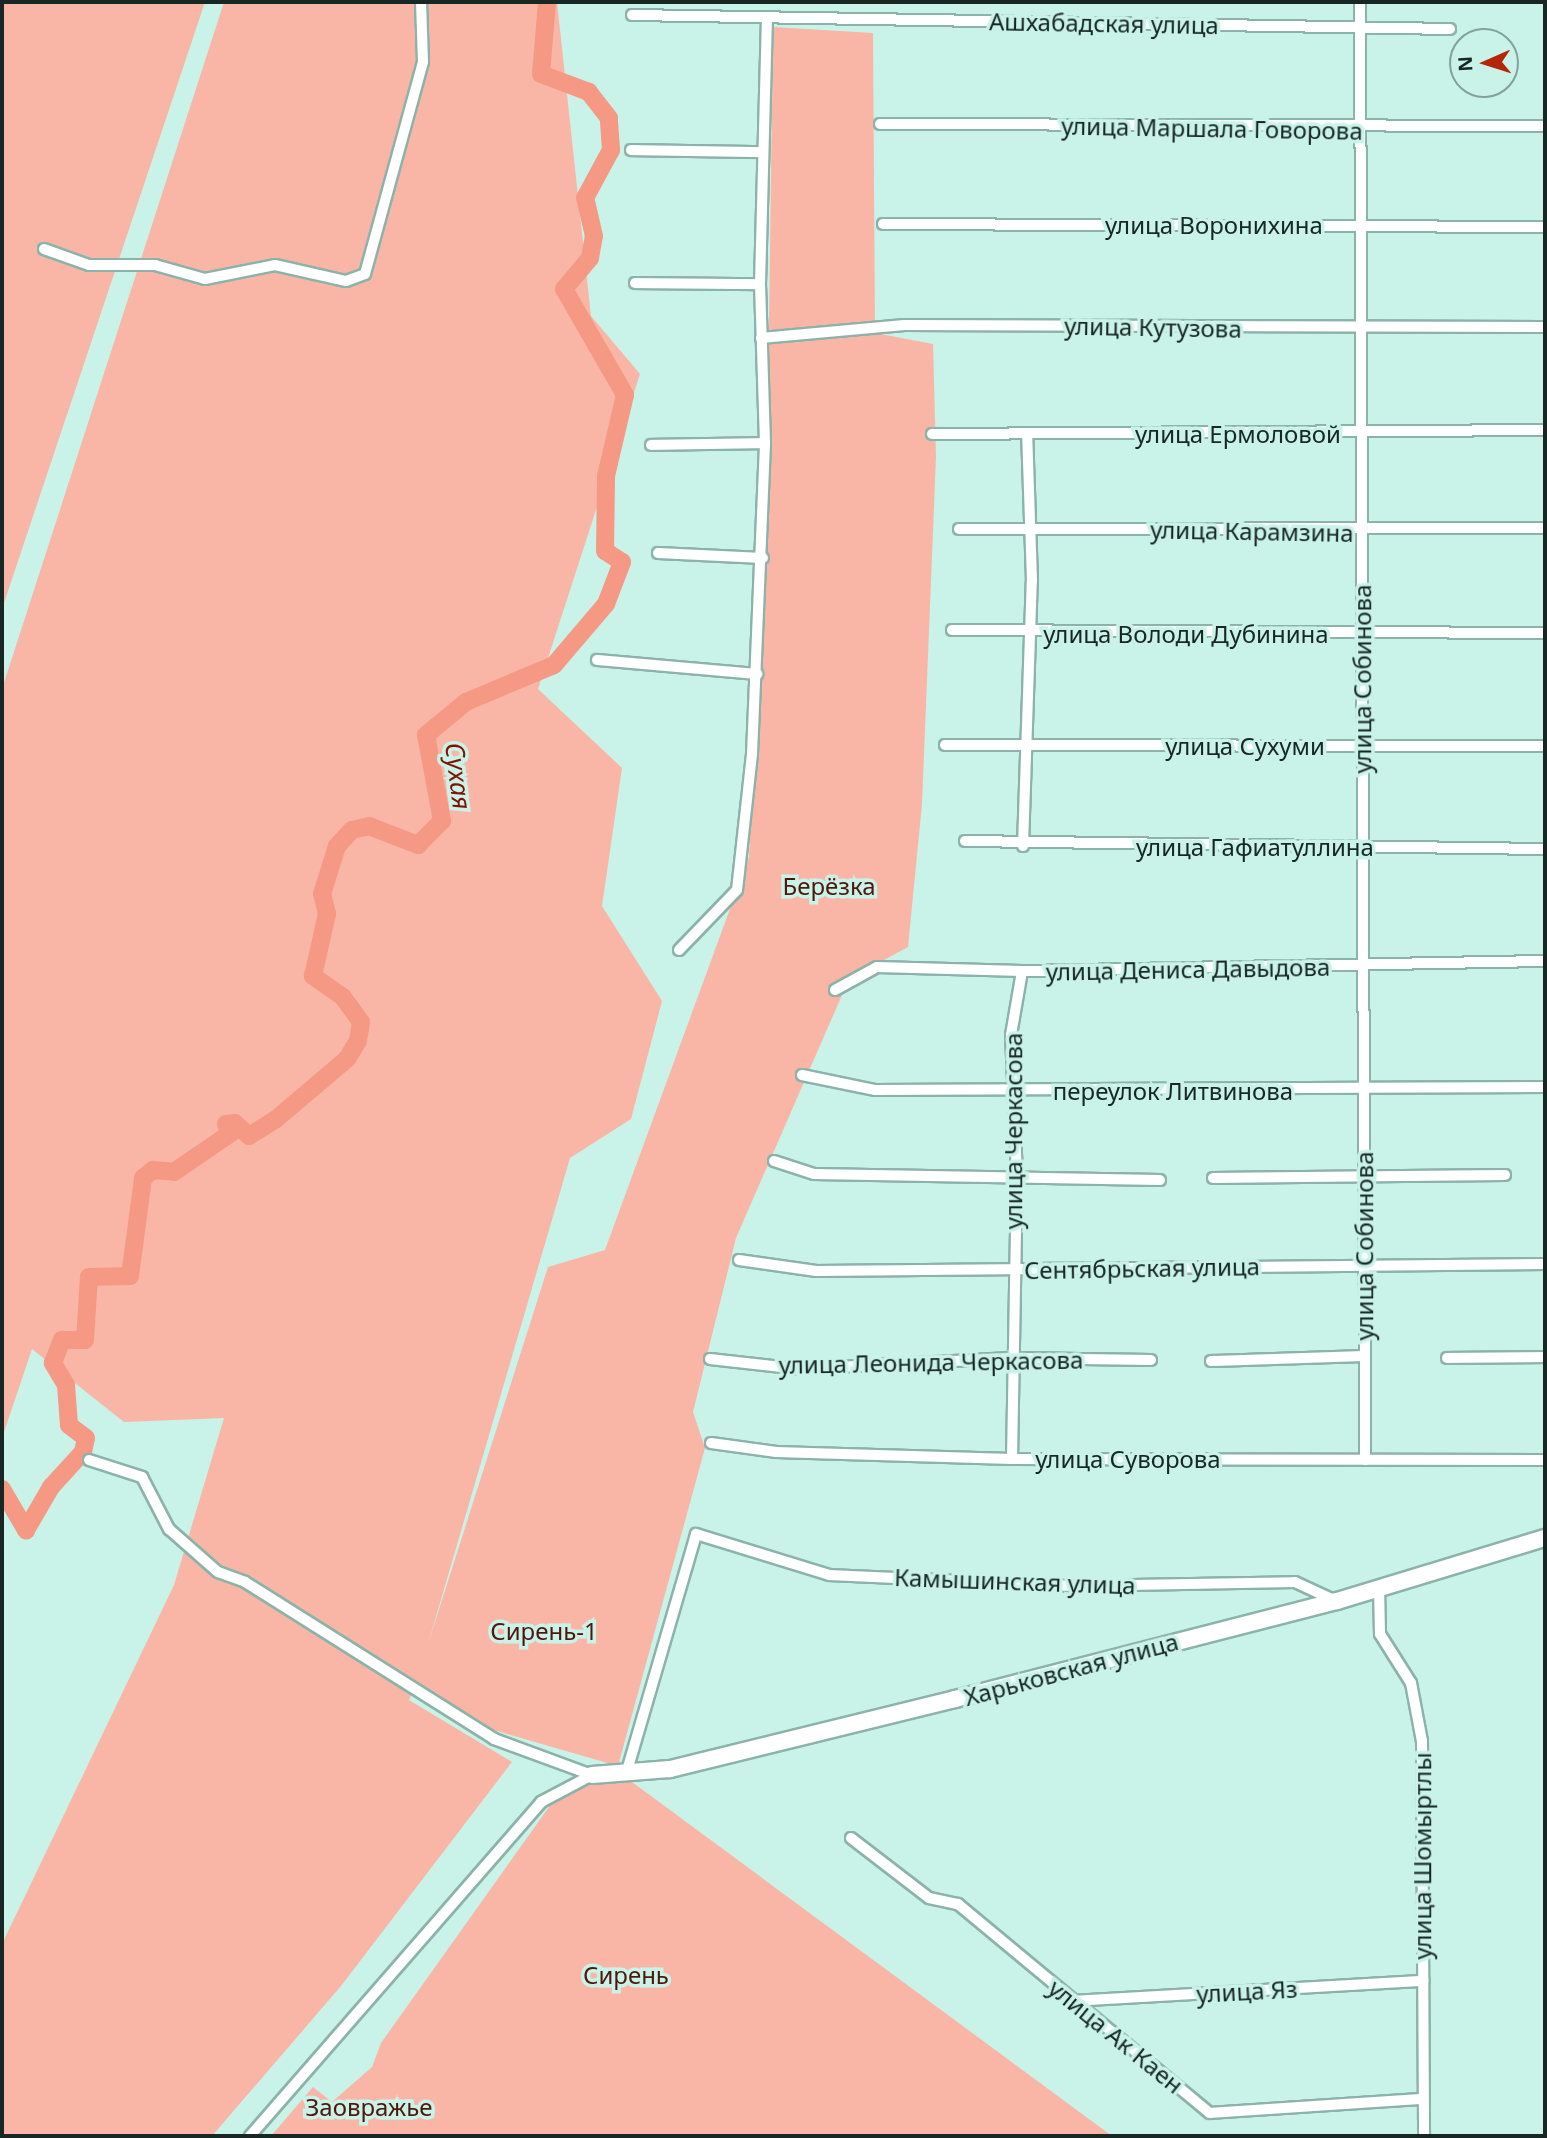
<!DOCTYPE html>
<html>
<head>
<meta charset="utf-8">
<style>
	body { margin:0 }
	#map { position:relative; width:1547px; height:2138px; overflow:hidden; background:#c9f2e8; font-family:"Noto Sans",sans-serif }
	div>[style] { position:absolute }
	.green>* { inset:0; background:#f9b6a7 }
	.river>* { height:18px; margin:-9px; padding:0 9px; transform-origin:9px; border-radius:9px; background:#f59985 }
	.roads { filter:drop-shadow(2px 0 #8cb3a9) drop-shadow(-2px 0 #8cb3a9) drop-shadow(0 2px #8cb3a9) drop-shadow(0 -2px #8cb3a9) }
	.street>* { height:10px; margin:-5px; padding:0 5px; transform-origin:5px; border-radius:5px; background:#fff }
	.secondary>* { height:16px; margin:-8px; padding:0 8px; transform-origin:8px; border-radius:8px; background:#fff }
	span { translate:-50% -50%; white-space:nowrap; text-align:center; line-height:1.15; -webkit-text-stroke:7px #c9f2e8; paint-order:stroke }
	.street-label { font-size:24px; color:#182724 }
	.park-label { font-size:24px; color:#4f160c }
	.water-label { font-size:26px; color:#801300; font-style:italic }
	.frame { position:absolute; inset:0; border:4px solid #182724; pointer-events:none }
	.north { position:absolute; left:1449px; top:28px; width:70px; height:70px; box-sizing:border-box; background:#c9f2e8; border:2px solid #82a19a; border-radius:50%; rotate:267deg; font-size:19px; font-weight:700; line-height:28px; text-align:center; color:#182724 }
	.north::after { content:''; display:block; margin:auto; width:24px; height:32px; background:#b32608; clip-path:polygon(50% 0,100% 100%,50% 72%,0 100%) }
</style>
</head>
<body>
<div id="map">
	<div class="green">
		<div style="clip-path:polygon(2px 2px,205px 2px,2px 609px)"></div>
		<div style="clip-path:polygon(224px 2px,557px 2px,591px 316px,640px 374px,538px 689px,622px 768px,602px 906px,662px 1001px,631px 1119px,570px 1158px,428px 1644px,548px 1267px,605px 1250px,749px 857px,767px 479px,773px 27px,873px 33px,875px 333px,933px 344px,936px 457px,922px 804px,908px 947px,849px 979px,736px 1238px,693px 1412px,705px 1448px,618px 1766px,490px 1729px,413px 1691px,409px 1700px,512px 1762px,341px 1986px,212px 2136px,2px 2136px,2px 1944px,174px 1585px,224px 1418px,124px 1422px,32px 1349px,2px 1438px,2px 689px)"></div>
		<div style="clip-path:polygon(592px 1781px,632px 1782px,1112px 2136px,271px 2136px,313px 2087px,332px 2102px,372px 2067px,381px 2043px,551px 1804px)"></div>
	</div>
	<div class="river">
		<div style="left:2px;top:1489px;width:48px;rotate:59.7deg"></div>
		<div style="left:26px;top:1530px;width:50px;rotate:-59.8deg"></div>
		<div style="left:51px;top:1487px;width:47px;rotate:-47.6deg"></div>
		<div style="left:83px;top:1452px;width:14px;rotate:-78deg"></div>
		<div style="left:86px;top:1438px;width:21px;rotate:-143deg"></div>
		<div style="left:69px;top:1425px;width:40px;rotate:-94.3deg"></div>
		<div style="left:66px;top:1385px;width:26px;rotate:-121deg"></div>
		<div style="left:53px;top:1363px;width:25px;rotate:-69deg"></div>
		<div style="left:62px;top:1340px;width:23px"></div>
		<div style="left:85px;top:1340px;width:63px;rotate:-86.4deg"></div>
		<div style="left:89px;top:1277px;width:41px;rotate:-1.4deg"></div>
		<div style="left:130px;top:1276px;width:99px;rotate:-82.4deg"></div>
		<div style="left:143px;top:1178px;width:13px;rotate:-39deg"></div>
		<div style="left:153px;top:1170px;width:21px;rotate:5deg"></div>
		<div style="left:174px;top:1172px;width:69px;rotate:-34.4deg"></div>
		<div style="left:231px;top:1133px;width:10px;rotate:-119deg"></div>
		<div style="left:226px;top:1124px;width:9px;rotate:-6deg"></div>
		<div style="left:235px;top:1123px;width:19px;rotate:43deg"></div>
		<div style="left:249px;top:1136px;width:31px;rotate:-32deg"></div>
		<div style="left:275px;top:1120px;width:94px;rotate:-40.3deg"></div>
		<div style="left:347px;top:1059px;width:21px;rotate:-59deg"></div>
		<div style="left:358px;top:1041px;width:19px;rotate:-81deg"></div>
		<div style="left:361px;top:1022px;width:31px;rotate:-126deg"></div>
		<div style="left:343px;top:997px;width:37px;rotate:-145deg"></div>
		<div style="left:313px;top:976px;width:64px;rotate:-77.3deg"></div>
		<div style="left:327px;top:914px;width:21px;rotate:-104deg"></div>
		<div style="left:322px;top:894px;width:50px;rotate:-72.6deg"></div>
		<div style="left:337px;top:846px;width:22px;rotate:-47deg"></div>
		<div style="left:352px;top:830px;width:17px;rotate:-13deg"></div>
		<div style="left:369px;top:826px;width:53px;rotate:21.2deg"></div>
		<div style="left:418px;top:845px;width:34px;rotate:-45deg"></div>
		<div style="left:442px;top:821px;width:87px;rotate:-100.5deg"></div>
		<div style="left:426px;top:735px;width:52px;rotate:-39.5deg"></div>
		<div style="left:466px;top:702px;width:95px;rotate:-22.8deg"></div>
		<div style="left:554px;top:665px;width:80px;rotate:-49.6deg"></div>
		<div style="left:606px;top:604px;width:45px;rotate:-69.1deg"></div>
		<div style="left:622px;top:562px;width:20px;rotate:-147deg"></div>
		<div style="left:605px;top:551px;width:75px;rotate:-89.2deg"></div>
		<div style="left:606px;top:476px;width:83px;rotate:-76.8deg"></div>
		<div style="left:625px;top:395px;width:122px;rotate:-119.9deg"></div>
		<div style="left:564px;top:289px;width:40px;rotate:-50deg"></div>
		<div style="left:590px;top:258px;width:22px;rotate:-80deg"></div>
		<div style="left:594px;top:236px;width:39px;rotate:-103deg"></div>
		<div style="left:585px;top:198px;width:55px;rotate:-61.6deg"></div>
		<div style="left:611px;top:150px;width:32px;rotate:-94deg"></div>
		<div style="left:609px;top:118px;width:33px;rotate:-128deg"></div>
		<div style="left:589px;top:92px;width:51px;rotate:-159.4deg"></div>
		<div style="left:541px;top:74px;width:72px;rotate:-85.2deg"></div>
	</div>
	<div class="roads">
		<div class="street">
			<div style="left:1360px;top:2px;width:1458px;rotate:89.8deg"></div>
			<div style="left:632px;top:15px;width:818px;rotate:0.98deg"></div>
			<div style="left:880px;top:124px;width:665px;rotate:0.17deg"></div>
			<div style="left:631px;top:150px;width:132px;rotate:0.9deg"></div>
			<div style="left:883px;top:224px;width:662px;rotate:0.26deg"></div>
			<div style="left:44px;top:249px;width:48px;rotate:19.6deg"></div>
			<div style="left:89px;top:265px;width:66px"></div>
			<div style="left:155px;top:265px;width:52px;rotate:15.6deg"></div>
			<div style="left:205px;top:279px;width:71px;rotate:-11.3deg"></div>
			<div style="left:275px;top:265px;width:73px;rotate:12.7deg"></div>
			<div style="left:346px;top:281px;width:20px;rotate:-20deg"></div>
			<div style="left:365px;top:274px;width:220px;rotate:-74.7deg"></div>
			<div style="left:423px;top:62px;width:60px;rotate:-91.9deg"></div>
			<div style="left:635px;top:283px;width:125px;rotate:0.5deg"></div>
			<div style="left:761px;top:338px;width:144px;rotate:-5.2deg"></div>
			<div style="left:904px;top:325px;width:641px;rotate:0.18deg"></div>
			<div style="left:932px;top:434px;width:613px;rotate:-0.37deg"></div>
			<div style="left:651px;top:445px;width:114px;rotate:-1deg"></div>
			<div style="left:959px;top:529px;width:586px;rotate:-0.1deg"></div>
			<div style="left:658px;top:553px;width:105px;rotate:2.7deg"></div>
			<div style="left:952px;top:630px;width:593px;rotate:0.29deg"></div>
			<div style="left:597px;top:660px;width:161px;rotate:5deg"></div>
			<div style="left:945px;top:745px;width:600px;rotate:0.1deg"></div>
			<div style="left:965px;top:841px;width:580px;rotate:0.79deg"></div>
			<div style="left:1023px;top:846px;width:265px;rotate:-88.1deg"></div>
			<div style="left:1032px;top:581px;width:148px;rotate:-91.9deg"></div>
			<div style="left:679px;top:950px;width:83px;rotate:-46deg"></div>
			<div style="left:737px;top:890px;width:137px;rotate:-83.7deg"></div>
			<div style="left:752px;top:754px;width:311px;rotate:-87.6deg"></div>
			<div style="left:765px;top:443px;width:159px;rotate:-91.8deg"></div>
			<div style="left:760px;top:284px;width:264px;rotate:-88.5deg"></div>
			<div style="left:835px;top:990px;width:48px;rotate:-28.7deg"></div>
			<div style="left:877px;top:967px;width:145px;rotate:1.6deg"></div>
			<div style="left:1022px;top:971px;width:523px;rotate:-1.1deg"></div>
			<div style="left:802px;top:1075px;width:75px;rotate:11.6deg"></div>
			<div style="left:875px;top:1090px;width:670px;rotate:-0.26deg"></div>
			<div style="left:774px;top:1161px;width:42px;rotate:18deg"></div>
			<div style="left:814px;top:1174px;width:346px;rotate:1deg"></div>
			<div style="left:1213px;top:1178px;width:292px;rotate:-0.6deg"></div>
			<div style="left:739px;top:1260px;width:78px;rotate:8.1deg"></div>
			<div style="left:816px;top:1271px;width:729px;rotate:-0.55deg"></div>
			<div style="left:1447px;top:1358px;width:98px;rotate:-0.6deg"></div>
			<div style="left:710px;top:1359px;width:90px;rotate:6.4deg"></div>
			<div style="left:799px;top:1369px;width:212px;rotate:-3deg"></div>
			<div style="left:1011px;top:1358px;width:140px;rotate:0.8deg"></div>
			<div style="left:1211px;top:1361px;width:153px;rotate:-1.9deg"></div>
			<div style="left:711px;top:1443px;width:66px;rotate:7.9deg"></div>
			<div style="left:776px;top:1452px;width:236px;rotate:1.7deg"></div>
			<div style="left:1012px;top:1459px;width:533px;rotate:0.11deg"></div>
			<div style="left:1012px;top:1459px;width:282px;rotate:-89deg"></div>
			<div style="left:1017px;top:1177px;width:142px;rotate:-92.4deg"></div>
			<div style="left:1011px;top:1035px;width:65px;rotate:-80.2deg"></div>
			<div style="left:89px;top:1460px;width:56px;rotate:17.8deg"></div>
			<div style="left:142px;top:1477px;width:59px;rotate:62.6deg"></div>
			<div style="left:169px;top:1529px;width:65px;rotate:41.3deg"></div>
			<div style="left:218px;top:1572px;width:29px;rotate:20deg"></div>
			<div style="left:245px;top:1582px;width:294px;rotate:32.2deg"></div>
			<div style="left:494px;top:1739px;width:104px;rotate:20.2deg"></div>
			<div style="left:1379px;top:1586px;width:48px;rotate:88.8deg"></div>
			<div style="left:1380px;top:1634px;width:58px;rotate:57.7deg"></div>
			<div style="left:1411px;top:1683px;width:59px;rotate:79.3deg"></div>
			<div style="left:1422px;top:1741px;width:395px;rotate:89.7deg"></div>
			<div style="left:626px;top:1774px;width:250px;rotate:-73.7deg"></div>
			<div style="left:696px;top:1534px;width:139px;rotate:17.1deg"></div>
			<div style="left:829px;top:1575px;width:244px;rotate:2.6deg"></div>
			<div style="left:1073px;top:1586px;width:222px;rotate:-1deg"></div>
			<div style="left:1295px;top:1582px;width:45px;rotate:24.9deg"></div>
			<div style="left:851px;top:1838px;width:98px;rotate:37.6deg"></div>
			<div style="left:929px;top:1898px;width:30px;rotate:12deg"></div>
			<div style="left:958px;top:1904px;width:327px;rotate:39.7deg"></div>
			<div style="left:1210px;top:2113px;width:213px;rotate:-3.8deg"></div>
			<div style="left:1072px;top:2001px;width:352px;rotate:-3.3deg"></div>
			<div style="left:250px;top:2136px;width:443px;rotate:-48.9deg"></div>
			<div style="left:541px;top:1802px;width:58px;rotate:-27.9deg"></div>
		</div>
		<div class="secondary">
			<div style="left:592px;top:1775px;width:78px;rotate:-4.4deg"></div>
			<div style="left:670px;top:1769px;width:293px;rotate:-13.8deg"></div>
			<div style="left:955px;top:1699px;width:394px;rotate:-14.4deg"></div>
			<div style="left:1337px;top:1601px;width:217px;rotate:-16.9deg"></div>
		</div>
	</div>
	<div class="street-label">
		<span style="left:1104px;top:23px;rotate:1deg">Ашхабадская улица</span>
		<span style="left:1212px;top:128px;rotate:1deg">улица Маршала Говорова</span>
		<span style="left:1214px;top:225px">улица Воронихина</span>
		<span style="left:1153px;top:327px;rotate:1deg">улица Кутузова</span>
		<span style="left:1238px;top:434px">улица Ермоловой</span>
		<span style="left:1252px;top:531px;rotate:1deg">улица Карамзина</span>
		<span style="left:1186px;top:634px">улица Володи Дубинина</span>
		<span style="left:1362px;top:679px;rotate:-90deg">улица Собинова</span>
		<span style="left:1245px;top:746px">улица Сухуми</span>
		<span style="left:1255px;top:847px">улица Гафиатуллина</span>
		<span style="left:1188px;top:969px;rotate:-1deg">улица Дениса Давыдова</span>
		<span style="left:1173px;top:1091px">переулок Литвинова</span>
		<span style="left:1013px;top:1131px;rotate:-90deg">улица Черкасова</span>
		<span style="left:1364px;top:1246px;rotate:-90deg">улица Собинова</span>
		<span style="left:1142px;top:1268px;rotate:-1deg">Сентябрьская улица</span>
		<span style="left:931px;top:1362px;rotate:-1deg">улица Леонида Черкасова</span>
		<span style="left:1128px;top:1459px">улица Суворова</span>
		<span style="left:1015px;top:1581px;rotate:2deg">Камышинская улица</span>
		<span style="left:1071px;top:1669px;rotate:-15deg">Харьковская улица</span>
		<span style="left:1422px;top:1856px;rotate:-90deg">улица Шомыртлы</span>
		<span style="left:1247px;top:1991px;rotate:-3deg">улица Яз</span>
		<span style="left:1116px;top:2036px;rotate:39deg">улица Ак Каен</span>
	</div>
	<div class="park-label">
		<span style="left:829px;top:886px">Берёзка</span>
		<span style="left:544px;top:1631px">Сирень-1</span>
		<span style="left:626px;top:1975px">Сирень</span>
		<span style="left:369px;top:2107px">Заовражье</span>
	</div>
	<div class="water-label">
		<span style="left:458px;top:776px;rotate:83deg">Сухая</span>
	</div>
	<div class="frame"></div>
	<div class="north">N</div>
</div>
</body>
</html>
